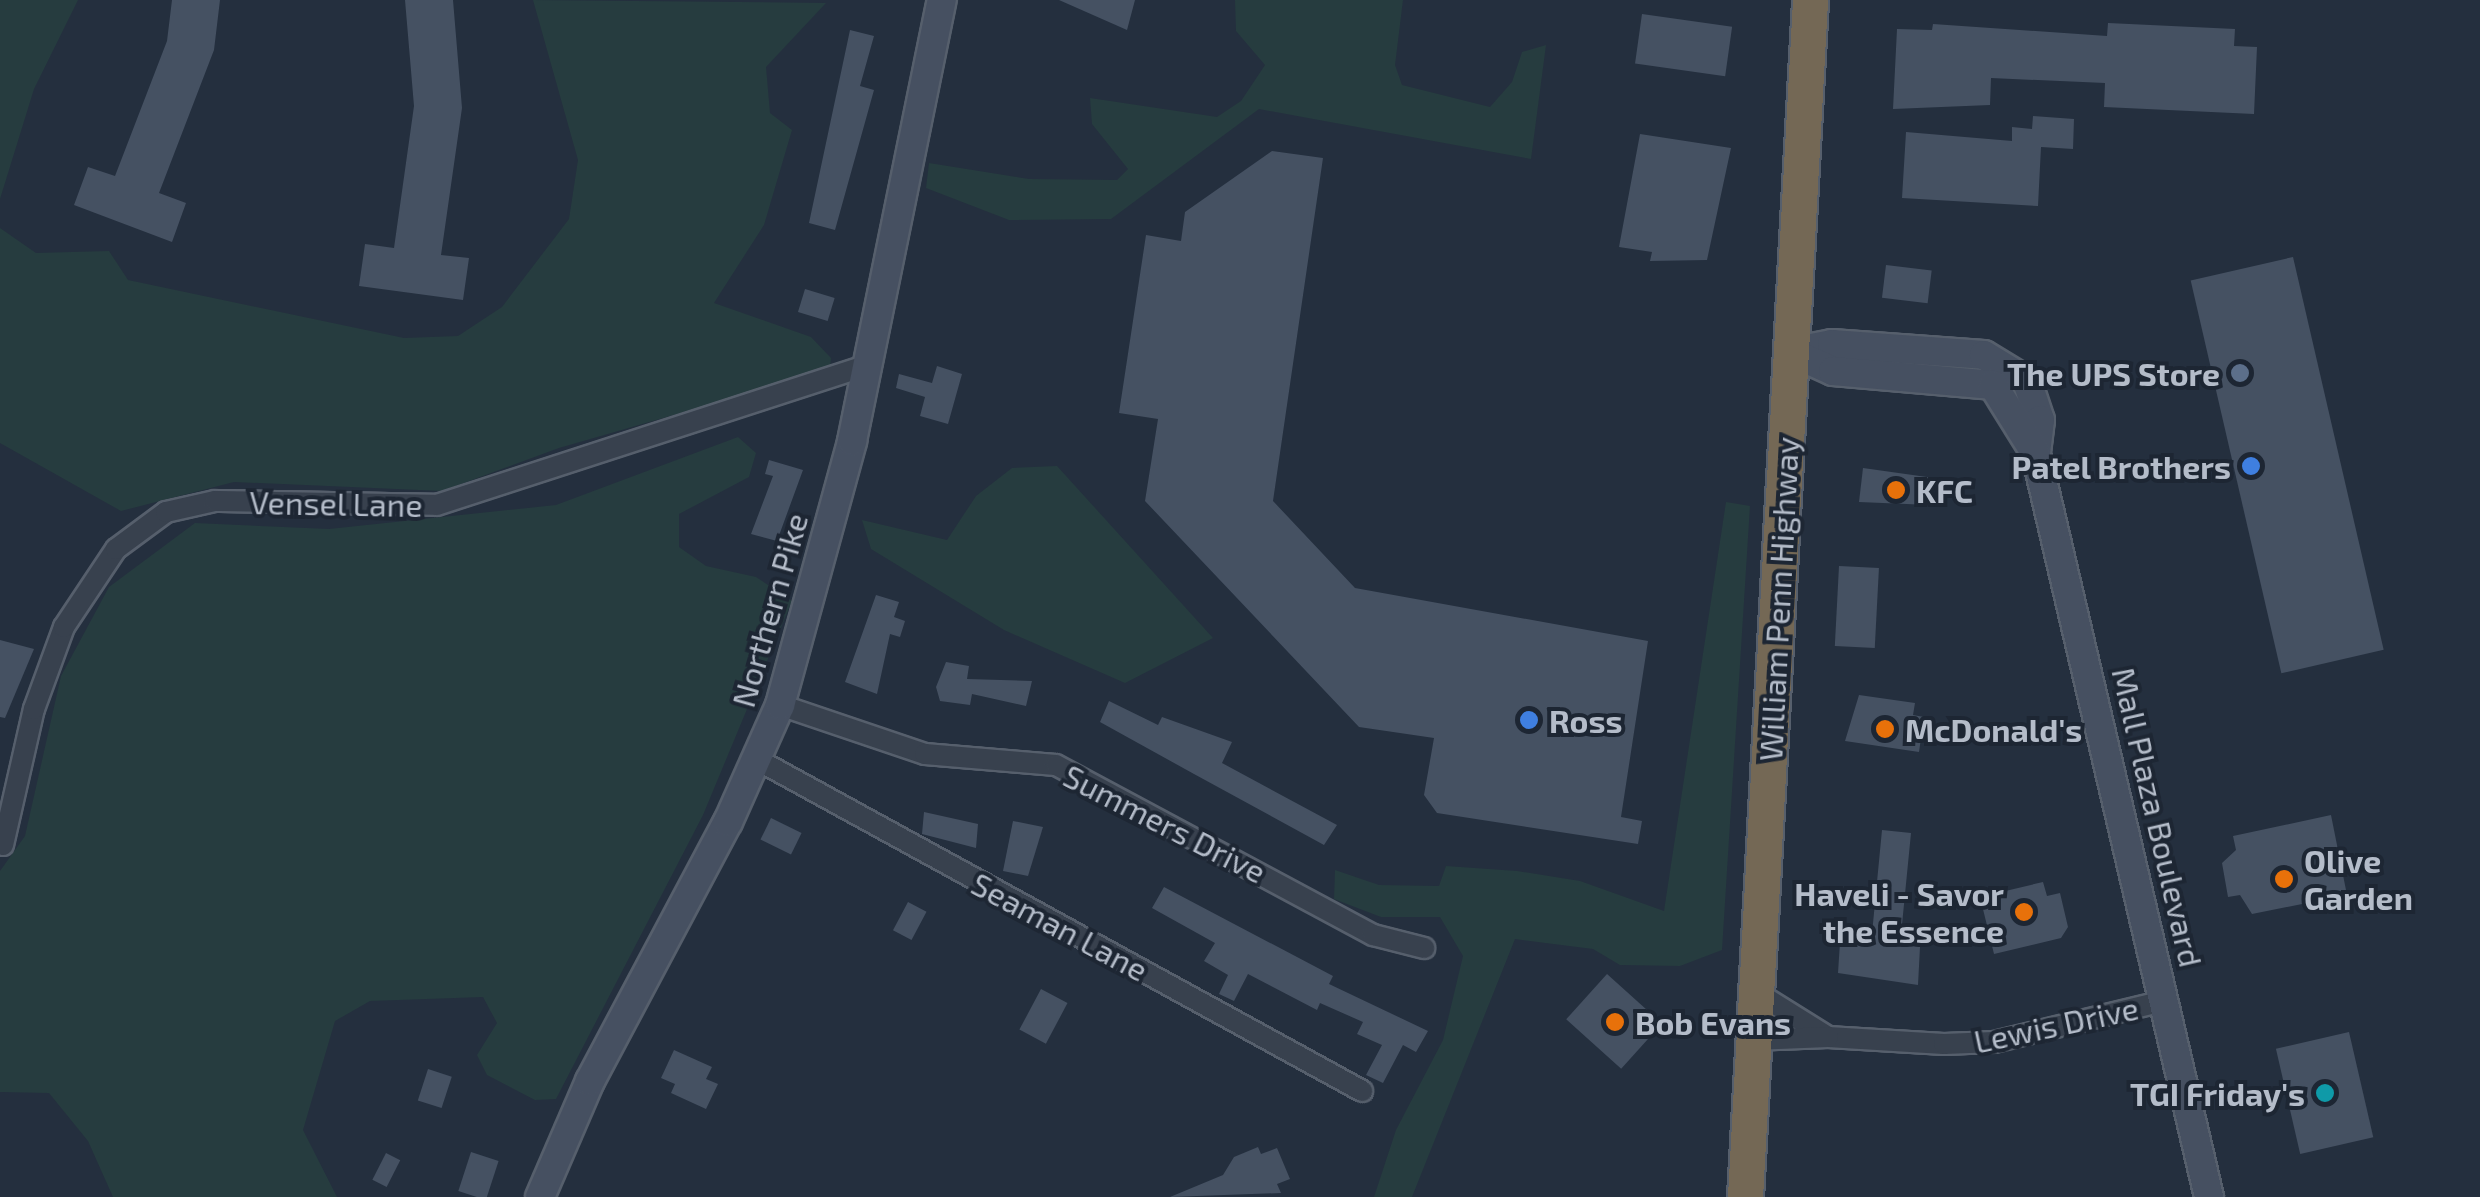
<!DOCTYPE html>
<html>
<head>
<meta charset="utf-8">
<style>
	body { margin:0 }
	#map { position:relative; width:2480px; height:1197px; overflow:hidden; background:#242f3e; font-family:"Exo 2",sans-serif }
	div>[style] { position:absolute }
	.green>* { inset:0; background:#263c3f }
	.building>* { inset:0; background:#455162; transform-origin:0 0 }
	.roads { filter:drop-shadow(2px 0 #565f6c) drop-shadow(-2px 0 #565f6c) drop-shadow(0 2px #565f6c) drop-shadow(0 -2px #565f6c) }
	.street>* { height:20px; margin:-10px; padding:0 10px; transform-origin:10px; border-radius:10px; background:#38414e }
	.secondary>* { height:28px; margin:-14px; padding:0 14px; transform-origin:14px; border-radius:14px; background:#465061 }
	.highway>* { height:35px; margin:-17.5px; padding:0 17.5px; transform-origin:17.5px; border-radius:17.5px; background:#746855 }
	.dots>* { width:28px; height:28px; translate:-50% -50%; box-sizing:border-box; border:5px solid #1d2633; border-radius:50% }
	span { translate:-50% -50%; white-space:nowrap; text-align:center; line-height:1.15; -webkit-text-stroke:8px #1d2633; paint-order:stroke }
	.poi-label { font-size:32px; color:#b4bcc9; font-weight:700 }
	.right { translate:-100% -50%; text-align:right }
	.left { translate:0 -50%; text-align:left }
	.street-label { font-size:32px; color:#b4bcc9 }
</style>
</head>
<body>
<div id="map">
	<div class="green">
		<div style="clip-path:polygon(0 0,78px 0,34px 89px,0 199px)"></div>
		<div style="clip-path:polygon(533px 0,826px 3px,766px 67px,770px 113px,792px 130px,764px 225px,714px 303px,811px 337px,831px 358px,830px 370px,559px 448px,442px 491px,234px 482px,121px 511px,0 443px,0 228px,36px 253px,109px 251px,128px 280px,404px 338px,458px 336px,502px 307px,569px 219px,578px 160px)"></div>
		<div style="clip-path:polygon(1235px 0,1403px 0,1395px 65px,1402px 85px,1490px 107px,1512px 82px,1522px 52px,1546px 45px,1531px 159px,1259px 109px,1111px 219px,1009px 220px,926px 188px,929px 163px,1029px 179px,1117px 180px,1128px 169px,1092px 124px,1090px 98px,1217px 117px,1241px 101px,1265px 65px,1236px 31px)"></div>
		<div style="clip-path:polygon(738px 437px,756px 453px,749px 477px,679px 514px,679px 547px,706px 566px,756px 577px,792px 601px,703px 815px,556px 1099px,535px 1100px,487px 1075px,477px 1055px,497px 1023px,483px 997px,370px 1001px,335px 1021px,303px 1130px,337px 1197px,113px 1197px,88px 1141px,49px 1093px,0 1092px,0 871px,25px 836px,61px 676px,109px 587px,195px 523px,329px 529px,556px 505px)"></div>
		<div style="clip-path:polygon(1057px 466px,1213px 638px,1125px 683px,1004px 630px,871px 549px,862px 520px,947px 540px,976px 496px,1012px 468px)"></div>
		<div style="clip-path:polygon(1726px 502px,1750px 506px,1722px 950px,1680px 966px,1620px 965px,1593px 949px,1515px 939px,1412px 1197px,1374px 1197px,1396px 1130px,1443px 1040px,1463px 956px,1440px 917px,1381px 917px,1334px 899px,1335px 870px,1379px 885px,1439px 886px,1446px 866px,1517px 871px,1580px 881px,1664px 911px)"></div>
	</div>
	<div class="building">
		<div style="clip-path:polygon(172px 0,220px 0,214px 50px,159px 193px,186px 203px,172px 242px,74px 205px,88px 167px,115px 176px,167px 41px)"></div>
		<div style="clip-path:polygon(405px 0,453px 0,462px 108px,441px 255px,469px 258px,463px 300px,359px 286px,365px 244px,394px 248px,414px 106px)"></div>
		<div style="clip-path:polygon(1059px 0,1135px 0,1127px 30px)"></div>
		<div style="left:1642px;top:14px;width:91px;height:50px;rotate:8deg"></div>
		<div style="clip-path:polygon(2108px 23px,2235px 29px,2234px 46px,2257px 47px,2254px 114px,2104px 107px,2105px 83px,1991px 78px,1990px 105px,1893px 109px,1897px 29px,1932px 30px,1933px 24px,2107px 36px)"></div>
		<div style="clip-path:polygon(850px 30px,874px 36px,860px 86px,874px 90px,835px 230px,809px 223px)"></div>
		<div style="clip-path:polygon(2033px 116px,2074px 119px,2073px 149px,2041px 147px,2038px 206px,1902px 198px,1906px 132px,2012px 141px,2012px 127px,2032px 129px)"></div>
		<div style="clip-path:polygon(1640px 134px,1731px 148px,1707px 260px,1650px 261px,1652px 252px,1619px 247px)"></div>
		<div style="clip-path:polygon(1272px 151px,1323px 158px,1273px 501px,1355px 588px,1648px 641px,1621px 817px,1642px 821px,1638px 844px,1437px 813px,1424px 795px,1434px 738px,1359px 727px,1145px 501px,1158px 419px,1119px 413px,1146px 235px,1181px 241px,1185px 212px)"></div>
		<div style="left:2293px;top:257px;width:403px;height:105px;rotate:77deg"></div>
		<div style="left:1886px;top:265px;width:46px;height:33px;rotate:7deg"></div>
		<div style="left:805px;top:289px;width:31px;height:24px;rotate:17deg"></div>
		<div style="clip-path:polygon(937px 366px,962px 374px,948px 424px,920px 416px,925px 397px,896px 388px,899px 374px,932px 383px)"></div>
		<div style="clip-path:polygon(769px 460px,803px 470px,777px 541px,751px 534px,773px 476px,765px 474px)"></div>
		<div style="clip-path:polygon(1863px 468px,1934px 478px,1930px 505px,1859px 502px)"></div>
		<div style="left:1839px;top:566px;width:40px;height:80px;rotate:3deg"></div>
		<div style="clip-path:polygon(876px 595px,899px 602px,894px 617px,905px 621px,900px 637px,890px 634px,877px 694px,845px 682px)"></div>
		<div style="clip-path:polygon(0 640px,34px 649px,5px 718px,0 717px)"></div>
		<div style="clip-path:polygon(946px 662px,969px 666px,967px 679px,1032px 681px,1026px 706px,972px 694px,970px 705px,940px 701px,936px 687px)"></div>
		<div style="clip-path:polygon(1859px 695px,1915px 703px,1913px 715px,1924px 717px,1919px 752px,1845px 741px)"></div>
		<div style="clip-path:polygon(1109px 701px,1158px 725px,1162px 717px,1232px 742px,1222px 763px,1337px 825px,1324px 845px,1194px 774px,1100px 722px)"></div>
		<div style="clip-path:polygon(924px 812px,978px 824px,976px 848px,922px 834px)"></div>
		<div style="clip-path:polygon(2331px 815px,2347px 895px,2252px 914px,2240px 895px,2228px 897px,2222px 863px,2236px 850px,2233px 836px)"></div>
		<div style="left:771px;top:818px;width:34px;height:24px;rotate:26deg"></div>
		<div style="clip-path:polygon(1013px 821px,1043px 827px,1028px 876px,1003px 871px)"></div>
		<div style="clip-path:polygon(1882px 830px,1911px 833px,1900px 945px,1920px 947px,1918px 985px,1838px 973px,1840px 942px,1871px 944px)"></div>
		<div style="clip-path:polygon(2043px 882px,2047px 896px,2060px 893px,2068px 927px,2061px 938px,1994px 954px,1980px 897px)"></div>
		<div style="clip-path:polygon(1164px 887px,1333px 976px,1329px 984px,1428px 1031px,1416px 1052px,1403px 1045px,1383px 1083px,1366px 1075px,1382px 1045px,1357px 1034px,1363px 1022px,1320px 1003px,1317px 1010px,1248px 974px,1234px 1001px,1219px 994px,1228px 975px,1204px 961px,1215px 943px,1152px 908px)"></div>
		<div style="left:908px;top:902px;width:21px;height:32px;rotate:28deg"></div>
		<div style="left:1607px;top:974px;width:74px;height:61px;rotate:42deg"></div>
		<div style="left:1041px;top:989px;width:30px;height:46px;rotate:28deg"></div>
		<div style="left:2349px;top:1032px;width:108px;height:75px;rotate:77deg"></div>
		<div style="clip-path:polygon(674px 1050px,712px 1067px,706px 1079px,718px 1084px,706px 1109px,671px 1093px,675px 1084px,661px 1078px)"></div>
		<div style="left:428px;top:1069px;width:25px;height:33px;rotate:18deg"></div>
		<div style="clip-path:polygon(1258px 1147px,1261px 1154px,1277px 1148px,1290px 1179px,1277px 1184px,1281px 1193px,1170px 1197px,1223px 1175px,1234px 1157px)"></div>
		<div style="left:471px;top:1152px;width:29px;height:41px;rotate:18deg"></div>
		<div style="left:386px;top:1153px;width:16px;height:30px;rotate:27deg"></div>
	</div>
	<div class="roads">
		<div class="street">
			<div style="left:780px;top:705px;width:153px;rotate:18.7deg"></div>
			<div style="left:925px;top:754px;width:131px;rotate:4.8deg"></div>
			<div style="left:1056px;top:765px;width:360px;rotate:28.2deg"></div>
			<div style="left:1373px;top:935px;width:53px;rotate:14.3deg"></div>
			<div style="left:758px;top:760px;width:689px;rotate:28.72deg"></div>
			<div style="left:3px;top:845px;width:139px;rotate:-77.2deg"></div>
			<div style="left:34px;top:709px;width:87px;rotate:-69.9deg"></div>
			<div style="left:64px;top:627px;width:94px;rotate:-56.3deg"></div>
			<div style="left:116px;top:549px;width:62px;rotate:-36.5deg"></div>
			<div style="left:166px;top:512px;width:50px;rotate:-12.7deg"></div>
			<div style="left:215px;top:501px;width:222px;rotate:1deg"></div>
			<div style="left:437px;top:505px;width:453px;rotate:-18deg"></div>
			<div style="left:1756px;top:992px;width:85px;rotate:32deg"></div>
			<div style="left:1828px;top:1037px;width:116px;rotate:3.5deg"></div>
			<div style="left:1944px;top:1044px;width:50px;rotate:-2.3deg"></div>
			<div style="left:1994px;top:1042px;width:175px;rotate:-13.6deg"></div>
			<div style="left:1753px;top:1040px;width:75px;rotate:-2.3deg"></div>
		</div>
		<div class="secondary">
			<div style="left:1791px;top:352px;width:42px;rotate:-11deg"></div>
			<div style="left:1832px;top:344px;width:152px;rotate:4.1deg"></div>
			<div style="left:1984px;top:355px;width:50px;rotate:31.2deg"></div>
			<div style="left:2027px;top:381px;width:41px;rotate:71.6deg"></div>
			<div style="left:2040px;top:420px;width:34px;rotate:97deg"></div>
			<div style="left:2036px;top:454px;width:763px;rotate:76.89deg"></div>
			<div style="left:1791px;top:352px;width:46px;rotate:24.3deg"></div>
			<div style="left:1833px;top:371px;width:161px;rotate:5deg"></div>
			<div style="left:1993px;top:385px;width:81px;rotate:58.1deg"></div>
			<div style="left:540px;top:1197px;width:126px;rotate:-66.7deg"></div>
			<div style="left:590px;top:1081px;width:293px;rotate:-62deg"></div>
			<div style="left:728px;top:822px;width:128px;rotate:-66deg"></div>
			<div style="left:780px;top:705px;width:274px;rotate:-74.7deg"></div>
			<div style="left:852px;top:441px;width:450px;rotate:-78.5deg"></div>
		</div>
		<div class="highway">
			<div style="left:1745px;top:1197px;width:1199px;rotate:-86.89deg"></div>
		</div>
	</div>
	<div class="dots">
		<div style="left:2240px;top:373px;background:#5c6f8a"></div>
		<div style="left:2251px;top:466px;background:#3f7fe0"></div>
		<div style="left:1896px;top:490px;background:#e8710a"></div>
		<div style="left:1529px;top:720px;background:#3f7fe0"></div>
		<div style="left:1885px;top:729px;background:#e8710a"></div>
		<div style="left:2284px;top:879px;background:#e8710a"></div>
		<div style="left:2024px;top:912px;background:#e8710a"></div>
		<div style="left:1615px;top:1022px;background:#e8710a"></div>
		<div style="left:2325px;top:1093px;background:#0f9aa8"></div>
	</div>
	<div class="poi-label">
		<span class="right" style="left:2220px;top:373px">The UPS Store</span>
		<span class="right" style="left:2231px;top:466px">Patel Brothers</span>
		<span class="left" style="left:1916px;top:490px">KFC</span>
		<span class="left" style="left:1549px;top:720px">Ross</span>
		<span class="left" style="left:1905px;top:729px">McDonald's</span>
		<span class="left" style="left:2304px;top:879px">Olive<br>Garden</span>
		<span class="right" style="left:2004px;top:912px">Haveli - Savor<br>the Essence</span>
		<span class="left" style="left:1635px;top:1022px">Bob Evans</span>
		<span class="right" style="left:2305px;top:1093px">TGI Friday's</span>
	</div>
	<div class="street-label">
		<span style="left:336px;top:503px;rotate:1deg">Vensel Lane</span>
		<span style="left:1778px;top:599px;rotate:-87deg">William Penn Highway</span>
		<span style="left:769px;top:610px;rotate:-74deg">Northern Pike</span>
		<span style="left:2158px;top:817px;rotate:77deg">Mall Plaza Boulevard</span>
		<span style="left:1165px;top:823px;rotate:27deg">Summers Drive</span>
		<span style="left:1060px;top:926px;rotate:28deg">Seaman Lane</span>
		<span style="left:2056px;top:1024px;rotate:-12deg">Lewis Drive</span>
	</div>
</div>
</body>
</html>
